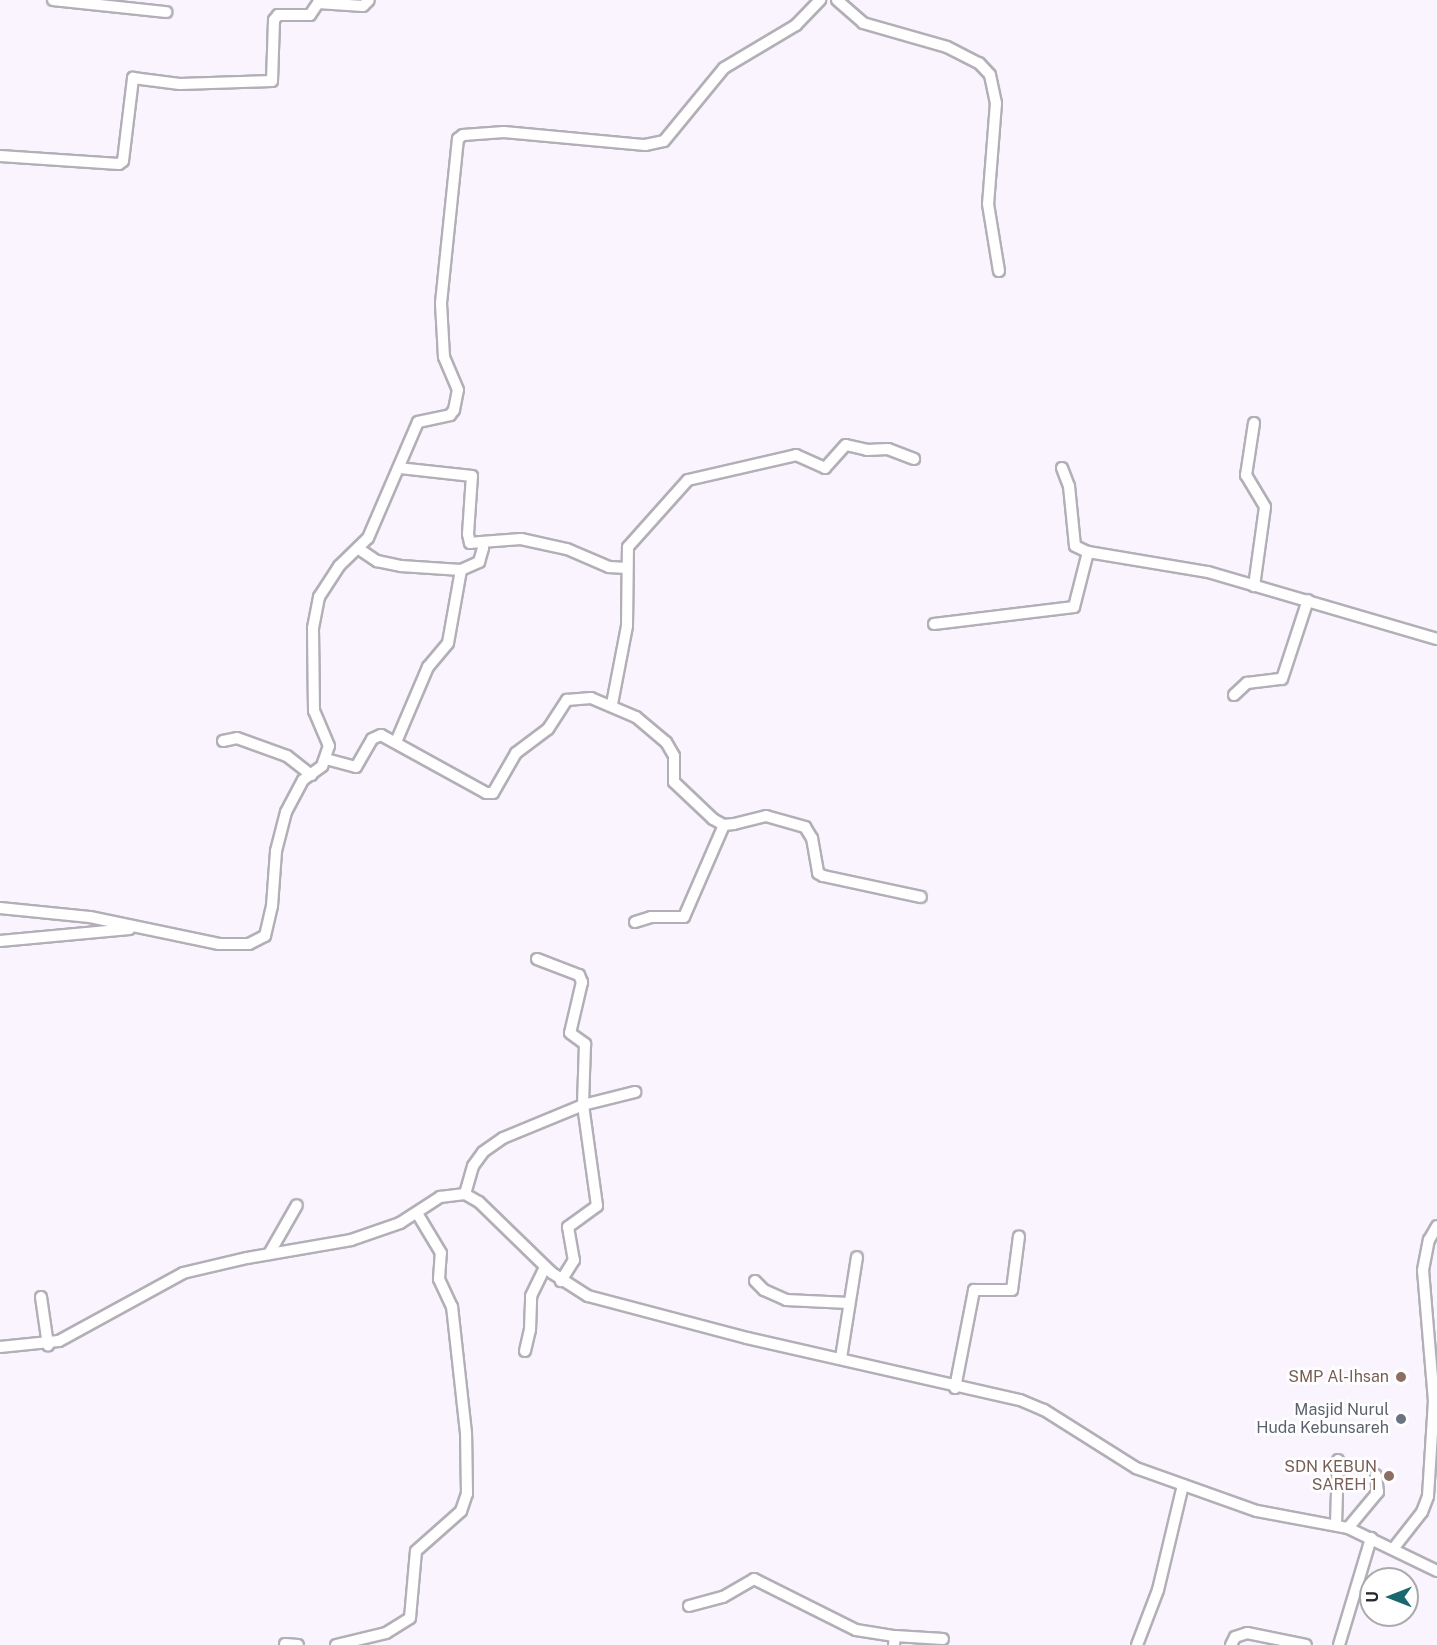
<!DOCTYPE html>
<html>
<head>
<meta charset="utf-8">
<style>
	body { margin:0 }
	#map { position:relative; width:1437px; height:1645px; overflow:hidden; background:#f9f4fd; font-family:"Public Sans",sans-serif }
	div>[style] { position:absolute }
	.roads { filter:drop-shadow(2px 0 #b3afb7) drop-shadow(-2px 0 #b3afb7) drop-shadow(0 2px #b3afb7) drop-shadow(0 -2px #b3afb7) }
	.minor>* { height:10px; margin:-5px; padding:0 5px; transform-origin:5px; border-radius:5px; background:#fff }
	.dots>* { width:16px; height:16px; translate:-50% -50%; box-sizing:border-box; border:3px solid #fff; border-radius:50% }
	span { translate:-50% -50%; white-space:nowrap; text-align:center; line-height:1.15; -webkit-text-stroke:5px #fff; paint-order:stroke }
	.education-label { font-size:16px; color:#785e54 }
	.right { translate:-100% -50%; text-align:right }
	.worship-label { font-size:16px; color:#5b616d }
	.north { position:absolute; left:1359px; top:1567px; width:60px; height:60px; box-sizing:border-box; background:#fff; border:2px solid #aaa9ab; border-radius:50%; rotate:270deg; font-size:16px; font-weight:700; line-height:24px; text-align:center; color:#2b292c }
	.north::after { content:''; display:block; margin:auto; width:21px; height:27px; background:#1b6770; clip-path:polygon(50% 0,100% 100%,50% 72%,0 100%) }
</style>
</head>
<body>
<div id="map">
	<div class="roads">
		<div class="minor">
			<div style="left:53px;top:0;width:114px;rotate:6.1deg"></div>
			<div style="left:837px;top:0;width:35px;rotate:41deg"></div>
			<div style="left:863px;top:23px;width:87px;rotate:15.9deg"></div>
			<div style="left:947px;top:47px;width:36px;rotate:27deg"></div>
			<div style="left:979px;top:63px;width:16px;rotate:47deg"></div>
			<div style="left:990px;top:75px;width:29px;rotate:78deg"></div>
			<div style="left:996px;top:103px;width:101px;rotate:94.5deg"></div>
			<div style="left:988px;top:204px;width:68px;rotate:80.7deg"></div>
			<div style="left:0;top:156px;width:119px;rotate:3.8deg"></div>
			<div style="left:119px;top:164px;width:5px;rotate:-37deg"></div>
			<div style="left:123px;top:161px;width:84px;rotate:-83.1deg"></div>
			<div style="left:133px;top:78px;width:47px;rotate:7.3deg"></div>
			<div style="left:180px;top:84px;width:92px;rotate:-1.9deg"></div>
			<div style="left:272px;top:81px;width:61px;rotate:-88.1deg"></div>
			<div style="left:274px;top:20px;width:6px;rotate:-51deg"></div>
			<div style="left:278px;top:15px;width:32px"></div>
			<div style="left:310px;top:15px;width:14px;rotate:-56deg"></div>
			<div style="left:318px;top:3px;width:45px;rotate:3.8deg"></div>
			<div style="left:363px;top:6px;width:8px;rotate:-45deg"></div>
			<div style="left:1254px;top:423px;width:53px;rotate:98.7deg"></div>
			<div style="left:1246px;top:475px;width:37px;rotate:59deg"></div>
			<div style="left:1265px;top:507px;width:80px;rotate:97.9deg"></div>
			<div style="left:1062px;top:468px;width:19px;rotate:69deg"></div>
			<div style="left:1069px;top:486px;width:60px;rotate:84.3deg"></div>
			<div style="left:1075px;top:546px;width:14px;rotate:25deg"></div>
			<div style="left:481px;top:542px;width:40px;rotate:-4.3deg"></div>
			<div style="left:521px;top:539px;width:47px;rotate:12.3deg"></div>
			<div style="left:567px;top:549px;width:46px;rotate:23.2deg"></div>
			<div style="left:609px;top:567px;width:18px;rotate:3deg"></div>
			<div style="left:359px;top:549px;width:22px;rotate:34deg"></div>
			<div style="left:377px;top:561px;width:25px;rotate:12deg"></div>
			<div style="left:401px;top:566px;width:60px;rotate:3.8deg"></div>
			<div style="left:934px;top:624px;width:141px;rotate:-6.9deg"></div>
			<div style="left:1074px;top:607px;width:57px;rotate:-75.7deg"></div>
			<div style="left:1088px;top:552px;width:122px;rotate:9.5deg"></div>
			<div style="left:1208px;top:572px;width:239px;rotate:16.3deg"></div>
			<div style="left:1234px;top:695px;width:18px;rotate:-43deg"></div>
			<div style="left:1247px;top:683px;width:35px;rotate:-7deg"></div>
			<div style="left:1282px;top:679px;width:83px;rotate:-71.8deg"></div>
			<div style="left:612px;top:704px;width:79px;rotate:-79.1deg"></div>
			<div style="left:627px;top:626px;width:79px;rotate:-89.3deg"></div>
			<div style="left:628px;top:547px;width:90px;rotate:-48.2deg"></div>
			<div style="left:688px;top:480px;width:111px;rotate:-13deg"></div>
			<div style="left:796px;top:455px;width:32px;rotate:24deg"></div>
			<div style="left:825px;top:468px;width:31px;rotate:-48deg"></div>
			<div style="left:846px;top:445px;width:22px;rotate:13deg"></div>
			<div style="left:867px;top:450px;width:21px;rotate:-3deg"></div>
			<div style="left:888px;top:449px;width:28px;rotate:21deg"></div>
			<div style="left:223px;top:741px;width:14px;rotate:-12deg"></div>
			<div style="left:237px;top:738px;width:53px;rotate:19.8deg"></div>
			<div style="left:287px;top:756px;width:31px;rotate:38deg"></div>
			<div style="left:396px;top:742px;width:82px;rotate:-66.9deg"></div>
			<div style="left:428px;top:667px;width:31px;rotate:-50deg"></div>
			<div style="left:448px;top:643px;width:74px;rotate:-79.9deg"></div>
			<div style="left:461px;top:570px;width:20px;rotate:-24deg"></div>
			<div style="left:479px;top:562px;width:15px;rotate:-74deg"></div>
			<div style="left:483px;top:548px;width:6px;rotate:-108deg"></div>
			<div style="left:481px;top:542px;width:11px;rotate:175deg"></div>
			<div style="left:470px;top:543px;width:9px;rotate:-103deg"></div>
			<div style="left:468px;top:534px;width:58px;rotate:-86.1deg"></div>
			<div style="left:472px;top:476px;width:72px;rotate:-173.7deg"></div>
			<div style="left:326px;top:759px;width:31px;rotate:15deg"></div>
			<div style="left:356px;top:767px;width:32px;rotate:-60deg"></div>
			<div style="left:372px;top:739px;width:10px;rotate:-24deg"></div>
			<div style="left:381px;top:735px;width:120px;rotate:28.9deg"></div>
			<div style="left:486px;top:793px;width:7px"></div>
			<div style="left:493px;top:793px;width:46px;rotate:-60.1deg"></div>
			<div style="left:516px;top:753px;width:40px;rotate:-37deg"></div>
			<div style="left:548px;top:729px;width:35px;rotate:-57deg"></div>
			<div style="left:567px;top:700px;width:24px;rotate:-5deg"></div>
			<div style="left:591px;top:698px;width:49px;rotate:22.9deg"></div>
			<div style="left:636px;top:717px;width:39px;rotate:40deg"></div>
			<div style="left:666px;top:742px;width:16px;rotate:60deg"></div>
			<div style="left:674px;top:756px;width:26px;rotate:90deg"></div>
			<div style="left:674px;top:782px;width:54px;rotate:43.5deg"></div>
			<div style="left:713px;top:819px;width:13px;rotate:29deg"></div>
			<div style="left:724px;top:825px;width:10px;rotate:-6deg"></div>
			<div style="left:734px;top:824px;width:33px;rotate:-14deg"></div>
			<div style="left:766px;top:816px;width:41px;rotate:15.8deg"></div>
			<div style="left:805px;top:827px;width:13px;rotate:58deg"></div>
			<div style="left:812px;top:838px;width:36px;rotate:80deg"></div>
			<div style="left:818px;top:873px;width:6px;rotate:31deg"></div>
			<div style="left:823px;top:876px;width:100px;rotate:12.1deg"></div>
			<div style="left:0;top:908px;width:90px;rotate:5.7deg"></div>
			<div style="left:90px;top:917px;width:132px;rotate:11.8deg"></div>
			<div style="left:219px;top:944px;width:30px"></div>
			<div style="left:249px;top:944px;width:18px;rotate:-27deg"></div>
			<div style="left:265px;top:936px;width:31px;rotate:-77deg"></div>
			<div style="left:272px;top:906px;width:55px;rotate:-85.8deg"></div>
			<div style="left:276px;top:851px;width:40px;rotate:-75.6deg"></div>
			<div style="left:286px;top:812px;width:36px;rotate:-62deg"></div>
			<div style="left:303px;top:780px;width:24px;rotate:-36deg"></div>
			<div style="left:322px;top:766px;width:21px;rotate:-71deg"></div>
			<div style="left:329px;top:746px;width:38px;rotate:-113deg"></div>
			<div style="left:314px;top:711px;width:83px;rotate:-90.7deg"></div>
			<div style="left:313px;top:628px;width:32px;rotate:-79deg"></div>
			<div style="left:319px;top:597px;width:37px;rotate:-57deg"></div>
			<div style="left:339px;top:566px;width:40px;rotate:-44deg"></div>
			<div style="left:368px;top:538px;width:126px;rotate:-66.7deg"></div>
			<div style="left:418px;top:422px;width:33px;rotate:-12deg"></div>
			<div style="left:450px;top:415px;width:6px;rotate:-51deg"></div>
			<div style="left:454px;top:410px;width:20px;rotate:-79deg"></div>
			<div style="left:458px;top:390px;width:36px;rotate:-113deg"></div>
			<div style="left:444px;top:357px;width:54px;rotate:-93.2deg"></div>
			<div style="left:441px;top:303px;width:165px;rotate:-84.1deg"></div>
			<div style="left:458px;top:139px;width:6px;rotate:-39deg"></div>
			<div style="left:463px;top:135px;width:41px;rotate:-4.2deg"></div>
			<div style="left:504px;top:132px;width:142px;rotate:5.3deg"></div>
			<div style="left:645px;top:145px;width:19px;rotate:-12deg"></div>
			<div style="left:664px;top:141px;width:94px;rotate:-50.6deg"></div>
			<div style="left:724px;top:68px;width:84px;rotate:-30.8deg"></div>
			<div style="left:796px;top:25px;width:35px;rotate:-46deg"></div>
			<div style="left:635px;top:922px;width:17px;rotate:-17deg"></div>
			<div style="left:651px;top:917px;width:33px"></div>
			<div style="left:684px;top:917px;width:100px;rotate:-66.5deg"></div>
			<div style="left:0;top:941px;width:130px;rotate:-5.3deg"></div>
			<div style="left:537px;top:959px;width:45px;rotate:20.9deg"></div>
			<div style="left:579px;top:975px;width:8px;rotate:67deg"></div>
			<div style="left:582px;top:982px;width:52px;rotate:103.2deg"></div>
			<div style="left:570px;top:1033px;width:19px;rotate:36deg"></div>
			<div style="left:585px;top:1044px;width:61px;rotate:91.9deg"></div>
			<div style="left:583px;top:1105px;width:102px;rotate:82.1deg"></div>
			<div style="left:597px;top:1206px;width:36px;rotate:144deg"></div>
			<div style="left:568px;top:1227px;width:34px;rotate:80deg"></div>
			<div style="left:574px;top:1260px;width:25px;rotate:122deg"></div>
			<div style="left:465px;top:1194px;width:29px;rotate:-74deg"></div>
			<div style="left:473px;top:1166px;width:17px;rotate:-54deg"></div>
			<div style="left:483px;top:1152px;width:24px;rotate:-35deg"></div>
			<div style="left:503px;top:1138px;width:87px;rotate:-22.4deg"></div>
			<div style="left:583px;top:1105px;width:54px;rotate:-14deg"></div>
			<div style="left:269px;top:1254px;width:56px;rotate:-60.3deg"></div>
			<div style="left:755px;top:1281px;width:13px;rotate:45deg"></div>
			<div style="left:764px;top:1290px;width:24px;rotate:24deg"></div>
			<div style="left:786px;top:1300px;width:63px;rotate:2.7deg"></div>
			<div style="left:41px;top:1297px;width:49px;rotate:81.7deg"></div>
			<div style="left:0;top:1347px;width:59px;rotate:-5.8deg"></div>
			<div style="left:59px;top:1341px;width:141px;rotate:-28.7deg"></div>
			<div style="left:183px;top:1273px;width:66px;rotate:-13.2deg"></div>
			<div style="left:247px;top:1258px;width:106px;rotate:-9.8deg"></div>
			<div style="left:351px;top:1240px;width:52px;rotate:-19.1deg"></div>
			<div style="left:400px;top:1223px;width:48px;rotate:-33deg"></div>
			<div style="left:440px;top:1197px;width:25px;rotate:-7deg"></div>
			<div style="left:465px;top:1194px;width:16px;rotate:30deg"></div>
			<div style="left:479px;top:1202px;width:102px;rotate:44.2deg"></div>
			<div style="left:552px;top:1273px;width:43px;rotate:32.6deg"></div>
			<div style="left:588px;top:1296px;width:164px;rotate:14.8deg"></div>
			<div style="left:747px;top:1338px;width:280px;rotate:12.8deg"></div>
			<div style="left:1020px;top:1400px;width:26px;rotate:23deg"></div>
			<div style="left:1044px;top:1410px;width:109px;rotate:32.2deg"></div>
			<div style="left:1136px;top:1468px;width:128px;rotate:19.6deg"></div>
			<div style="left:1257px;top:1511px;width:93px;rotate:10.6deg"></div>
			<div style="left:1348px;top:1528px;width:99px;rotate:25.8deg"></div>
			<div style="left:525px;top:1351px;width:22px;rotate:-77deg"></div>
			<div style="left:530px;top:1330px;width:34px;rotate:-88deg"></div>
			<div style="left:531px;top:1296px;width:32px;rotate:-64deg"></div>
			<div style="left:841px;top:1358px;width:102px;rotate:-81deg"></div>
			<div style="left:955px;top:1388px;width:100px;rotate:-79deg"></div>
			<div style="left:974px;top:1290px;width:38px"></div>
			<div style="left:1012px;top:1290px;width:54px;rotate:-82.6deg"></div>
			<div style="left:1336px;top:1524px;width:64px;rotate:-88.2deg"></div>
			<div style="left:1348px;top:1528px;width:47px;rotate:-50.2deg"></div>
			<div style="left:1378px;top:1492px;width:17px;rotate:-97deg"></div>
			<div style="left:1393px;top:1549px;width:47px;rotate:-51.9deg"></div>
			<div style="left:1422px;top:1512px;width:17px;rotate:-69deg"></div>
			<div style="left:1428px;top:1496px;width:95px;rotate:-86.4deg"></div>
			<div style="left:1434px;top:1401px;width:131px;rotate:-94.8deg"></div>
			<div style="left:1423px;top:1270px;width:31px;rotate:-79deg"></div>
			<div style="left:1429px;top:1240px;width:16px;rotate:-60deg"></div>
			<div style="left:689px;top:1606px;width:35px;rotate:-15deg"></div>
			<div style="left:723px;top:1597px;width:36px;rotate:-30deg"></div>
			<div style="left:754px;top:1579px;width:114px;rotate:26.6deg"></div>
			<div style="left:856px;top:1630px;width:39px;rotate:9deg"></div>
			<div style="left:285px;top:1644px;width:13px;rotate:4deg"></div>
			<div style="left:336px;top:1645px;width:51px;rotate:-13.5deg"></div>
			<div style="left:386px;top:1633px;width:28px;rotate:-32deg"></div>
			<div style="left:410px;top:1618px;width:67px;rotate:-84.9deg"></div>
			<div style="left:416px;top:1551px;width:60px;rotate:-41.6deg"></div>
			<div style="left:461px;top:1511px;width:18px;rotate:-71deg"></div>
			<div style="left:467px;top:1494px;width:61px;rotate:-90.9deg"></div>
			<div style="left:466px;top:1433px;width:127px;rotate:-96.3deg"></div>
			<div style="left:452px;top:1307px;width:31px;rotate:-115deg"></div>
			<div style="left:439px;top:1279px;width:26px;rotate:-86deg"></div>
			<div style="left:441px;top:1253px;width:47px;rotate:-121deg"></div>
			<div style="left:894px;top:1645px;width:9px;rotate:-84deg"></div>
			<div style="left:895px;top:1636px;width:48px;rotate:3.6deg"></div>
			<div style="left:1137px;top:1645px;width:59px;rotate:-69.1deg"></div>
			<div style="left:1158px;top:1590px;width:108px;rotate:-76.6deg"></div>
			<div style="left:1231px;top:1645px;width:9px;rotate:-63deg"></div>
			<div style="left:1235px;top:1637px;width:13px;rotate:-18deg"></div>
			<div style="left:1247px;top:1633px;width:60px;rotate:11.5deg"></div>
			<div style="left:1339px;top:1645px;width:112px;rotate:-73.3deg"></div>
		</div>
	</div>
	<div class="dots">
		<div style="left:1401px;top:1377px;background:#8d6e63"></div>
		<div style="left:1401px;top:1419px;background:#6b7280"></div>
		<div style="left:1389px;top:1476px;background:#8d6e63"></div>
	</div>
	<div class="education-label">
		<span class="right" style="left:1389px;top:1377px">SMP Al-Ihsan</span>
		<span class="right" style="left:1377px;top:1476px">SDN KEBUN<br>SAREH 1</span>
	</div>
	<div class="worship-label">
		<span class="right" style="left:1389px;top:1419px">Masjid Nurul<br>Huda Kebunsareh</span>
	</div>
	<div class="north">U</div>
</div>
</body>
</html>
